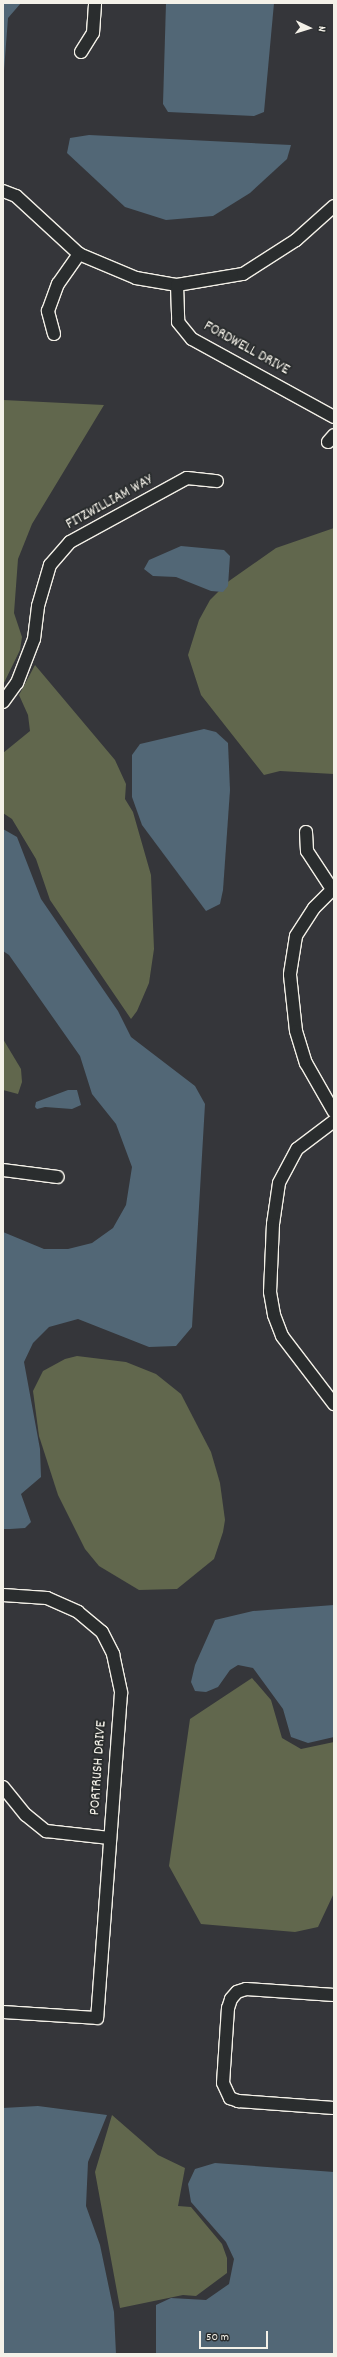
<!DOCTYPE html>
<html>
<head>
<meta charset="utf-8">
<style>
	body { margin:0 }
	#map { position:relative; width:337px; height:2357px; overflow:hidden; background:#35363a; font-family:Dekko,sans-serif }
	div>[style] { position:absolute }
	.green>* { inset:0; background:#61674d }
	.water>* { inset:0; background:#526776 }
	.roads { filter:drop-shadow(1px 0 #f4f1e8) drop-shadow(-1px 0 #f4f1e8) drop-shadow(0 1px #f4f1e8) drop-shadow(0 -1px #f4f1e8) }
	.minor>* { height:12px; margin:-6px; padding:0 6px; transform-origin:6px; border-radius:6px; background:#2a2d2e }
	span { translate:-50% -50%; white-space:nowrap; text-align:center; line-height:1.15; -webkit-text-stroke:4px #2a2d2e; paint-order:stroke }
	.street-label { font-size:15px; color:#f4f1e8 }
	.frame { position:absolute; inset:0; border:4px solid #f4f1e8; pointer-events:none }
	.north { position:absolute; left:289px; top:8px; width:40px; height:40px; -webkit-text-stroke:3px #2a2d2e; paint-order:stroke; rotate:94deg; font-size:11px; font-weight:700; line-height:16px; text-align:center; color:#f4f1e8 }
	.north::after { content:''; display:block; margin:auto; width:14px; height:18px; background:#f4f1e8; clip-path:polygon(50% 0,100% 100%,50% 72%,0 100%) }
	.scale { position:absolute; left:199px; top:2331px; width:69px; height:18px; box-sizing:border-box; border:2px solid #f4f1e8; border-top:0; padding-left:5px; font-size:12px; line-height:14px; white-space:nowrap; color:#f4f1e8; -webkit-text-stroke:3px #2a2d2e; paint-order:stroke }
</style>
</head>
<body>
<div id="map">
	<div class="green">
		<div style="clip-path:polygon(3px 400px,104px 405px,32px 524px,18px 559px,14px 613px,22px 637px,20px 650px,3px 685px)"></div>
		<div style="clip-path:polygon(334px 528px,334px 774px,280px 771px,264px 775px,201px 695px,188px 655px,199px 620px,210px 600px,229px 581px,276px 548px)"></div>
		<div style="clip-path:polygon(35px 665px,115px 760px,126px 784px,125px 799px,133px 812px,151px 875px,154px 949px,149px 983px,137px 1011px,131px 1019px,50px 900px,36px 859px,12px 819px,3px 813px,3px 753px,30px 731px,28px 715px,19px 695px)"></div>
		<div style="clip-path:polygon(3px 1039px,21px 1069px,22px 1082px,18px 1094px,3px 1090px)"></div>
		<div style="clip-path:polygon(77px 1356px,126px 1362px,156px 1374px,181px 1394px,211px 1452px,220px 1483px,225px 1520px,223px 1532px,214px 1559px,177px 1589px,139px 1590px,99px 1566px,85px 1549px,58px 1495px,39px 1436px,33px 1391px,43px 1371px,65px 1359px)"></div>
		<div style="clip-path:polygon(252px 1678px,271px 1700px,282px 1738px,301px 1749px,334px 1742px,334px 1893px,318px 1927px,295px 1932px,201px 1924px,169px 1866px,190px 1719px)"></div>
		<div style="clip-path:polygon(112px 2115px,158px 2155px,185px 2168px,178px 2206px,191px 2207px,222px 2244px,227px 2258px,227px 2273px,196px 2296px,183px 2295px,120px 2308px,95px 2172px)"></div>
	</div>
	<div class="water">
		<div style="clip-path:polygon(3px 3px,21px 3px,8px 18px,3px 84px)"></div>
		<div style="clip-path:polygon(166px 3px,274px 3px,264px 112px,254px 116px,168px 112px,163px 104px)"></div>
		<div style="clip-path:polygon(89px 135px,291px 145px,287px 159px,250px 193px,213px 216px,166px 220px,125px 207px,67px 153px,70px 138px)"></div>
		<div style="clip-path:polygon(181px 546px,224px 550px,230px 556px,228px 586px,223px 592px,211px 591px,176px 577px,153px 576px,144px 569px,149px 560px)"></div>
		<div style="clip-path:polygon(204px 729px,216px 732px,228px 743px,230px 790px,223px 890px,220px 904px,206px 911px,142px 825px,132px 797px,132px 755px,140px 744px)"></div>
		<div style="clip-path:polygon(3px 829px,17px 837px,41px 899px,118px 1011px,131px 1037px,195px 1086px,205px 1104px,192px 1327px,176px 1346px,149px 1347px,78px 1319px,49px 1327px,33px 1343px,24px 1362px,40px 1449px,41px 1477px,21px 1494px,31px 1522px,25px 1528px,10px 1529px,3px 1529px,3px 1232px,44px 1249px,68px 1249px,92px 1243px,113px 1228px,126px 1205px,132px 1167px,116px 1124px,92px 1094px,80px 1056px,9px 955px,3px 951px)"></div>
		<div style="clip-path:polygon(68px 1090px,77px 1090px,81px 1105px,72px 1109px,45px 1107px,37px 1109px,35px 1107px,36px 1102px)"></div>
		<div style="clip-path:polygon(334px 1605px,334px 1737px,308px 1743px,291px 1737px,283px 1709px,253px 1668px,238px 1665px,230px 1670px,218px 1687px,206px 1692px,195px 1691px,191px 1682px,195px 1665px,215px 1620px,253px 1611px)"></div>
		<div style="clip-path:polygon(38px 2106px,107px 2115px,88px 2162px,86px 2206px,100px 2245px,114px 2312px,116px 2354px,3px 2354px,3px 2108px)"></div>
		<div style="clip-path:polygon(215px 2163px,334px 2172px,334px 2354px,156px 2354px,156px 2305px,171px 2298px,206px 2300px,229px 2284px,234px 2259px,226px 2242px,191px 2202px,188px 2184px,195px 2169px)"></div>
	</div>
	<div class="roads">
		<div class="minor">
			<div style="left:81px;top:52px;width:22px;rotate:-58deg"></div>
			<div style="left:93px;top:33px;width:30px;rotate:-86deg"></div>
			<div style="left:3px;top:191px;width:14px;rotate:21deg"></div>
			<div style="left:16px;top:196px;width:86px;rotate:42.6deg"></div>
			<div style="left:79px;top:254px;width:62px;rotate:22.8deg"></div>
			<div style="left:136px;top:278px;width:42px;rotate:9.7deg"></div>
			<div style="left:177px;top:285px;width:67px;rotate:-9.5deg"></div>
			<div style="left:243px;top:274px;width:63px;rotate:-32.7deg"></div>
			<div style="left:296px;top:240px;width:51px;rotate:-41.8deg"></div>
			<div style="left:177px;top:285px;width:37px;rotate:88deg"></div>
			<div style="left:178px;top:322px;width:22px;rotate:51deg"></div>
			<div style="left:192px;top:339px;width:162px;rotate:28.8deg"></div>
			<div style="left:54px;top:334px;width:24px;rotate:-105deg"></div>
			<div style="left:48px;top:311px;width:29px;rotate:-70deg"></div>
			<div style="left:58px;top:284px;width:37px;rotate:-55deg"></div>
			<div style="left:328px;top:442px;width:9px;rotate:-49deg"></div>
			<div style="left:3px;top:702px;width:24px;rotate:-54deg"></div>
			<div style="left:17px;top:683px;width:47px;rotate:-68.9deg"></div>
			<div style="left:34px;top:639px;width:33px;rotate:-83deg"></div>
			<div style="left:38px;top:606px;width:43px;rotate:-73.7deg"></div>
			<div style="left:50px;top:565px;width:30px;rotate:-49deg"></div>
			<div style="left:70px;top:542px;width:133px;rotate:-28.7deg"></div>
			<div style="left:187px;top:478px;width:30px;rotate:6deg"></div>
			<div style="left:306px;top:832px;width:19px;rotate:87deg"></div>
			<div style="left:307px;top:851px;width:45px;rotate:56.7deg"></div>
			<div style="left:334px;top:888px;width:28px;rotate:135deg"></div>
			<div style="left:314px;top:908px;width:33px;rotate:123deg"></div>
			<div style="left:296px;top:936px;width:39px;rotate:99deg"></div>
			<div style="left:290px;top:975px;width:56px;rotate:83.9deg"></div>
			<div style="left:296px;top:1031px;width:34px;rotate:73deg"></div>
			<div style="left:306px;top:1063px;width:56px;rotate:60.3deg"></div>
			<div style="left:334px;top:1121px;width:46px;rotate:142.9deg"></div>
			<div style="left:297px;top:1149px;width:38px;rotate:118deg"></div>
			<div style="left:279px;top:1183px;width:41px;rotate:98.3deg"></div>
			<div style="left:273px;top:1224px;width:68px;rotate:92.5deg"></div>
			<div style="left:270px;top:1292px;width:23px;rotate:80deg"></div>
			<div style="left:274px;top:1315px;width:22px;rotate:69deg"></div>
			<div style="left:282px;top:1336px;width:86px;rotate:52.6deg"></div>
			<div style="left:3px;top:1170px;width:55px;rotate:7.3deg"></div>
			<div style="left:3px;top:1595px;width:44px;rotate:3.9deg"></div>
			<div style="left:47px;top:1598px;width:34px;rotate:24deg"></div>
			<div style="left:78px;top:1612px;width:31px;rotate:40deg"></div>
			<div style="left:102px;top:1632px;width:25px;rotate:63deg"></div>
			<div style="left:113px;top:1654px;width:40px;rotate:78deg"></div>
			<div style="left:121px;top:1693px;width:326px;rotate:94.2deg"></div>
			<div style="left:97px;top:2018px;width:94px;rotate:-176.3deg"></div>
			<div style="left:3px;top:1787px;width:36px;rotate:51deg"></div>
			<div style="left:26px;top:1815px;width:26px;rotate:39deg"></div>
			<div style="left:46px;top:1831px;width:64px;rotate:6.2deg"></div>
			<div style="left:334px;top:1995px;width:88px;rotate:-176.1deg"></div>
			<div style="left:246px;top:1989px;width:9px;rotate:162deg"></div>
			<div style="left:237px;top:1992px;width:9px;rotate:131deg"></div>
			<div style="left:231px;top:1999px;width:9px;rotate:108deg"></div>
			<div style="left:228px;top:2008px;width:75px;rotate:93.8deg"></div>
			<div style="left:223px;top:2083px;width:17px;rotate:65deg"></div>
			<div style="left:230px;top:2098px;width:9px;rotate:21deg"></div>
			<div style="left:238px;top:2101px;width:96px;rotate:4.2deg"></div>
		</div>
	</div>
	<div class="street-label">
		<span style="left:246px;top:349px;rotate:29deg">FORDWELL DRIVE</span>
		<span style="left:110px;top:503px;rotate:-29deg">FITZWILLIAM WAY</span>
		<span style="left:99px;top:1768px;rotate:-86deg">PORTRUSH DRIVE</span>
	</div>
	<div class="frame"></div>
	<div class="north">N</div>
	<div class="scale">50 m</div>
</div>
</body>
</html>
